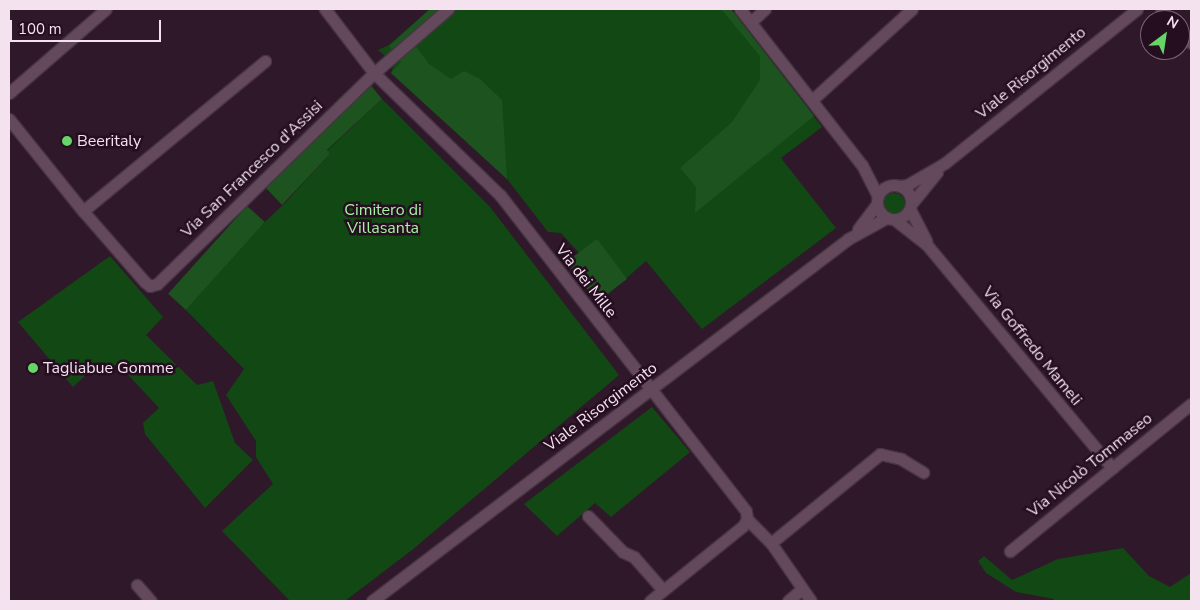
<!DOCTYPE html>
<html>
<head>
<meta charset="utf-8">
<style>
	body { margin:0 }
	#map { position:relative; width:1200px; height:610px; overflow:hidden; background:#2f182a; font-family:"Nunito Sans",sans-serif }
	div>[style] { position:absolute }
	.green>* { inset:0; background:#124814 }
	.round { border-radius:50% }
	.forest>* { inset:0; background:#1d531e; transform-origin:0 0 }
	.roads { filter:drop-shadow(1px 0 #473443) drop-shadow(-1px 0 #473443) drop-shadow(0 1px #473443) drop-shadow(0 -1px #473443) }
	.minor>* { height:11px; margin:-5.5px; padding:0 5.5px; transform-origin:5.5px; border-radius:5.5px; background:#64495d }
	.minor>.ring { margin:-5.5px; padding:0; box-sizing:content-box; background:none; border:11px solid #64495d; border-radius:50% }
	.dots>* { width:14px; height:14px; translate:-50% -50%; box-sizing:border-box; border:2px solid #250e20; border-radius:50% }
	span { translate:-50% -50%; white-space:nowrap; text-align:center; line-height:1.15; -webkit-text-stroke:5px #250e20; paint-order:stroke }
	.street-label { font-size:16px; color:#f4e3ef }
	.poi-label { font-size:16px; color:#f4e3ef }
	.left { translate:0 -50%; text-align:left }
	.park-label { font-size:16px; color:#a4f0a1 }
	.frame { position:absolute; inset:0; border:10px solid #f4e3ef; pointer-events:none }
	.north { position:absolute; left:1140px; top:10px; width:50px; height:50px; box-sizing:border-box; background:#250e20; border:1px solid #786373; border-radius:50%; rotate:31deg; font-size:14px; font-weight:700; line-height:20px; text-align:center; color:#f4e3ef }
	.north::after { content:''; display:block; margin:auto; width:18px; height:22px; background:#66d466; clip-path:polygon(50% 0,100% 100%,50% 72%,0 100%) }
	.scale { position:absolute; left:10px; top:20px; width:151px; height:22px; box-sizing:border-box; border:2px solid #f4e3ef; border-top:0; padding-left:6px; font-size:15px; line-height:18px; white-space:nowrap; color:#f4e3ef; -webkit-text-stroke:4px #250e20; paint-order:stroke }
</style>
</head>
<body>
<div id="map">
	<div class="green">
		<div style="clip-path:polygon(430px 9px,731px 9px,822px 127px,781px 158px,836px 228px,702px 329px,646px 261px,598px 303px,570px 266px,580px 254px,561px 233px,548px 232px,507px 179px,391px 73px,394px 64px,378px 50px,389px 45px)"></div>
		<div style="clip-path:polygon(382px 99px,490px 207px,619px 375px,412px 550px,345px 601px,290px 601px,222px 531px,273px 484px,256px 457px,256px 441px,226px 395px,244px 369px,179px 303px,285px 203px,330px 154px,327px 151px)"></div>
		<div class="round" style="left:883px;top:193px;width:22px;height:22px"></div>
		<div style="clip-path:polygon(110px 256px,163px 317px,146px 335px,197px 385px,213px 381px,235px 443px,253px 460px,205px 508px,145px 434px,143px 423px,159px 408px,118px 364px,104px 375px,88px 373px,73px 387px,18px 322px)"></div>
		<div style="clip-path:polygon(652px 407px,690px 452px,611px 517px,595px 503px,557px 536px,524px 504px)"></div>
		<div style="clip-path:polygon(1123px 548px,1149px 576px,1170px 587px,1191px 573px,1191px 601px,1052px 601px,1054px 599px,1016px 592px,986px 573px,978px 561px,984px 556px,1012px 580px,1058px 559px)"></div>
	</div>
	<div class="forest">
		<div style="clip-path:polygon(430px 9px,435px 9px,444px 17px,415px 45px,429px 64px,451px 79px,464px 71px,480px 79px,502px 100px,507px 179px,391px 73px,401px 62px,389px 46px)"></div>
		<div style="clip-path:polygon(721px 9px,731px 9px,814px 116px,695px 213px,696px 187px,680px 168px,732px 122px,760px 80px,760px 56px)"></div>
		<div style="clip-path:polygon(369px 83px,382px 99px,327px 150px,330px 154px,282px 205px,265px 187px)"></div>
		<div style="left:247px;top:206px;width:24px;height:118px;rotate:42deg"></div>
		<div style="left:597px;top:239px;width:50px;height:38px;rotate:53deg"></div>
	</div>
	<div class="roads">
		<div class="minor">
			<div style="left:325px;top:9px;width:81px;rotate:52.6deg"></div>
			<div style="left:374px;top:73px;width:175px;rotate:44.1deg"></div>
			<div style="left:500px;top:195px;width:400px;rotate:52.1deg"></div>
			<div style="left:746px;top:511px;width:8px;rotate:83deg"></div>
			<div style="left:747px;top:519px;width:34px;rotate:45deg"></div>
			<div style="left:771px;top:543px;width:70px;rotate:55.4deg"></div>
			<div style="left:740px;top:9px;width:198px;rotate:52deg"></div>
			<div style="left:862px;top:165px;width:35px;rotate:63deg"></div>
			<div style="left:1161px;top:9px;width:15px;rotate:48deg"></div>
			<div style="left:751px;top:22px;width:19px;rotate:-43deg"></div>
			<div style="left:1180px;top:30px;width:17px;rotate:50deg"></div>
			<div style="left:9px;top:93px;width:128px;rotate:-40.9deg"></div>
			<div style="left:812px;top:100px;width:135px;rotate:-42.3deg"></div>
			<div style="left:9px;top:119px;width:118px;rotate:51.2deg"></div>
			<div style="left:83px;top:211px;width:94px;rotate:48.9deg"></div>
			<div style="left:145px;top:282px;width:6px;rotate:39deg"></div>
			<div style="left:150px;top:286px;width:7px;rotate:-16deg"></div>
			<div style="left:157px;top:284px;width:303px;rotate:-44.2deg"></div>
			<div style="left:374px;top:73px;width:98px;rotate:-40.9deg"></div>
			<div class="ring" style="left:877px;top:185px;width:23px;height:23px"></div>
			<div style="left:900px;top:186px;width:7px;rotate:-8deg"></div>
			<div style="left:907px;top:185px;width:44px;rotate:-30.1deg"></div>
			<div style="left:945px;top:163px;width:246px;rotate:-38.7deg"></div>
			<div style="left:912px;top:203px;width:40px;rotate:-51deg"></div>
			<div style="left:910px;top:209px;width:36px;rotate:63deg"></div>
			<div style="left:83px;top:211px;width:236px;rotate:-39.5deg"></div>
			<div style="left:895px;top:220px;width:41px;rotate:38deg"></div>
			<div style="left:927px;top:245px;width:290px;rotate:50.3deg"></div>
			<div style="left:858px;top:229px;width:31px;rotate:-53deg"></div>
			<div style="left:588px;top:516px;width:50px;rotate:45.8deg"></div>
			<div style="left:623px;top:552px;width:12px;rotate:24deg"></div>
			<div style="left:634px;top:557px;width:44px;rotate:48.7deg"></div>
			<div style="left:771px;top:543px;width:141px;rotate:-39.2deg"></div>
			<div style="left:880px;top:454px;width:22px;rotate:13deg"></div>
			<div style="left:901px;top:459px;width:26px;rotate:31deg"></div>
			<div style="left:1010px;top:551px;width:233px;rotate:-39.1deg"></div>
			<div style="left:137px;top:585px;width:21px;rotate:49deg"></div>
			<div style="left:372px;top:601px;width:598px;rotate:-37.25deg"></div>
			<div style="left:848px;top:239px;width:43px;rotate:-28.9deg"></div>
			<div style="left:650px;top:601px;width:119px;rotate:-38.9deg"></div>
			<div style="left:743px;top:526px;width:8px;rotate:-60deg"></div>
			<div style="left:788px;top:601px;width:18px;rotate:-41deg"></div>
		</div>
	</div>
	<div class="dots">
		<div style="left:67px;top:141px;background:#66d466"></div>
		<div style="left:33px;top:368px;background:#66d466"></div>
	</div>
	<div class="street-label">
		<span style="left:1031px;top:73px;rotate:-39deg">Viale Risorgimento</span>
		<span style="left:252px;top:169px;rotate:-44deg">Via San Francesco d'Assisi</span>
		<span style="left:586px;top:281px;rotate:52deg">Via dei Mille</span>
		<span style="left:1032px;top:346px;rotate:51deg">Via Goffredo Mameli</span>
		<span style="left:601px;top:407px;rotate:-37deg">Viale Risorgimento</span>
		<span style="left:1090px;top:465px;rotate:-39deg">Via Nicolò Tommaseo</span>
	</div>
	<div class="poi-label">
		<span class="left" style="left:77px;top:141px">Beeritaly</span>
		<span class="left" style="left:43px;top:368px">Tagliabue Gomme</span>
	</div>
	<div class="park-label">
		<span style="left:383px;top:219px">Cimitero di<br>Villasanta</span>
	</div>
	<div class="frame"></div>
	<div class="north">N</div>
	<div class="scale">100 m</div>
</div>
</body>
</html>
